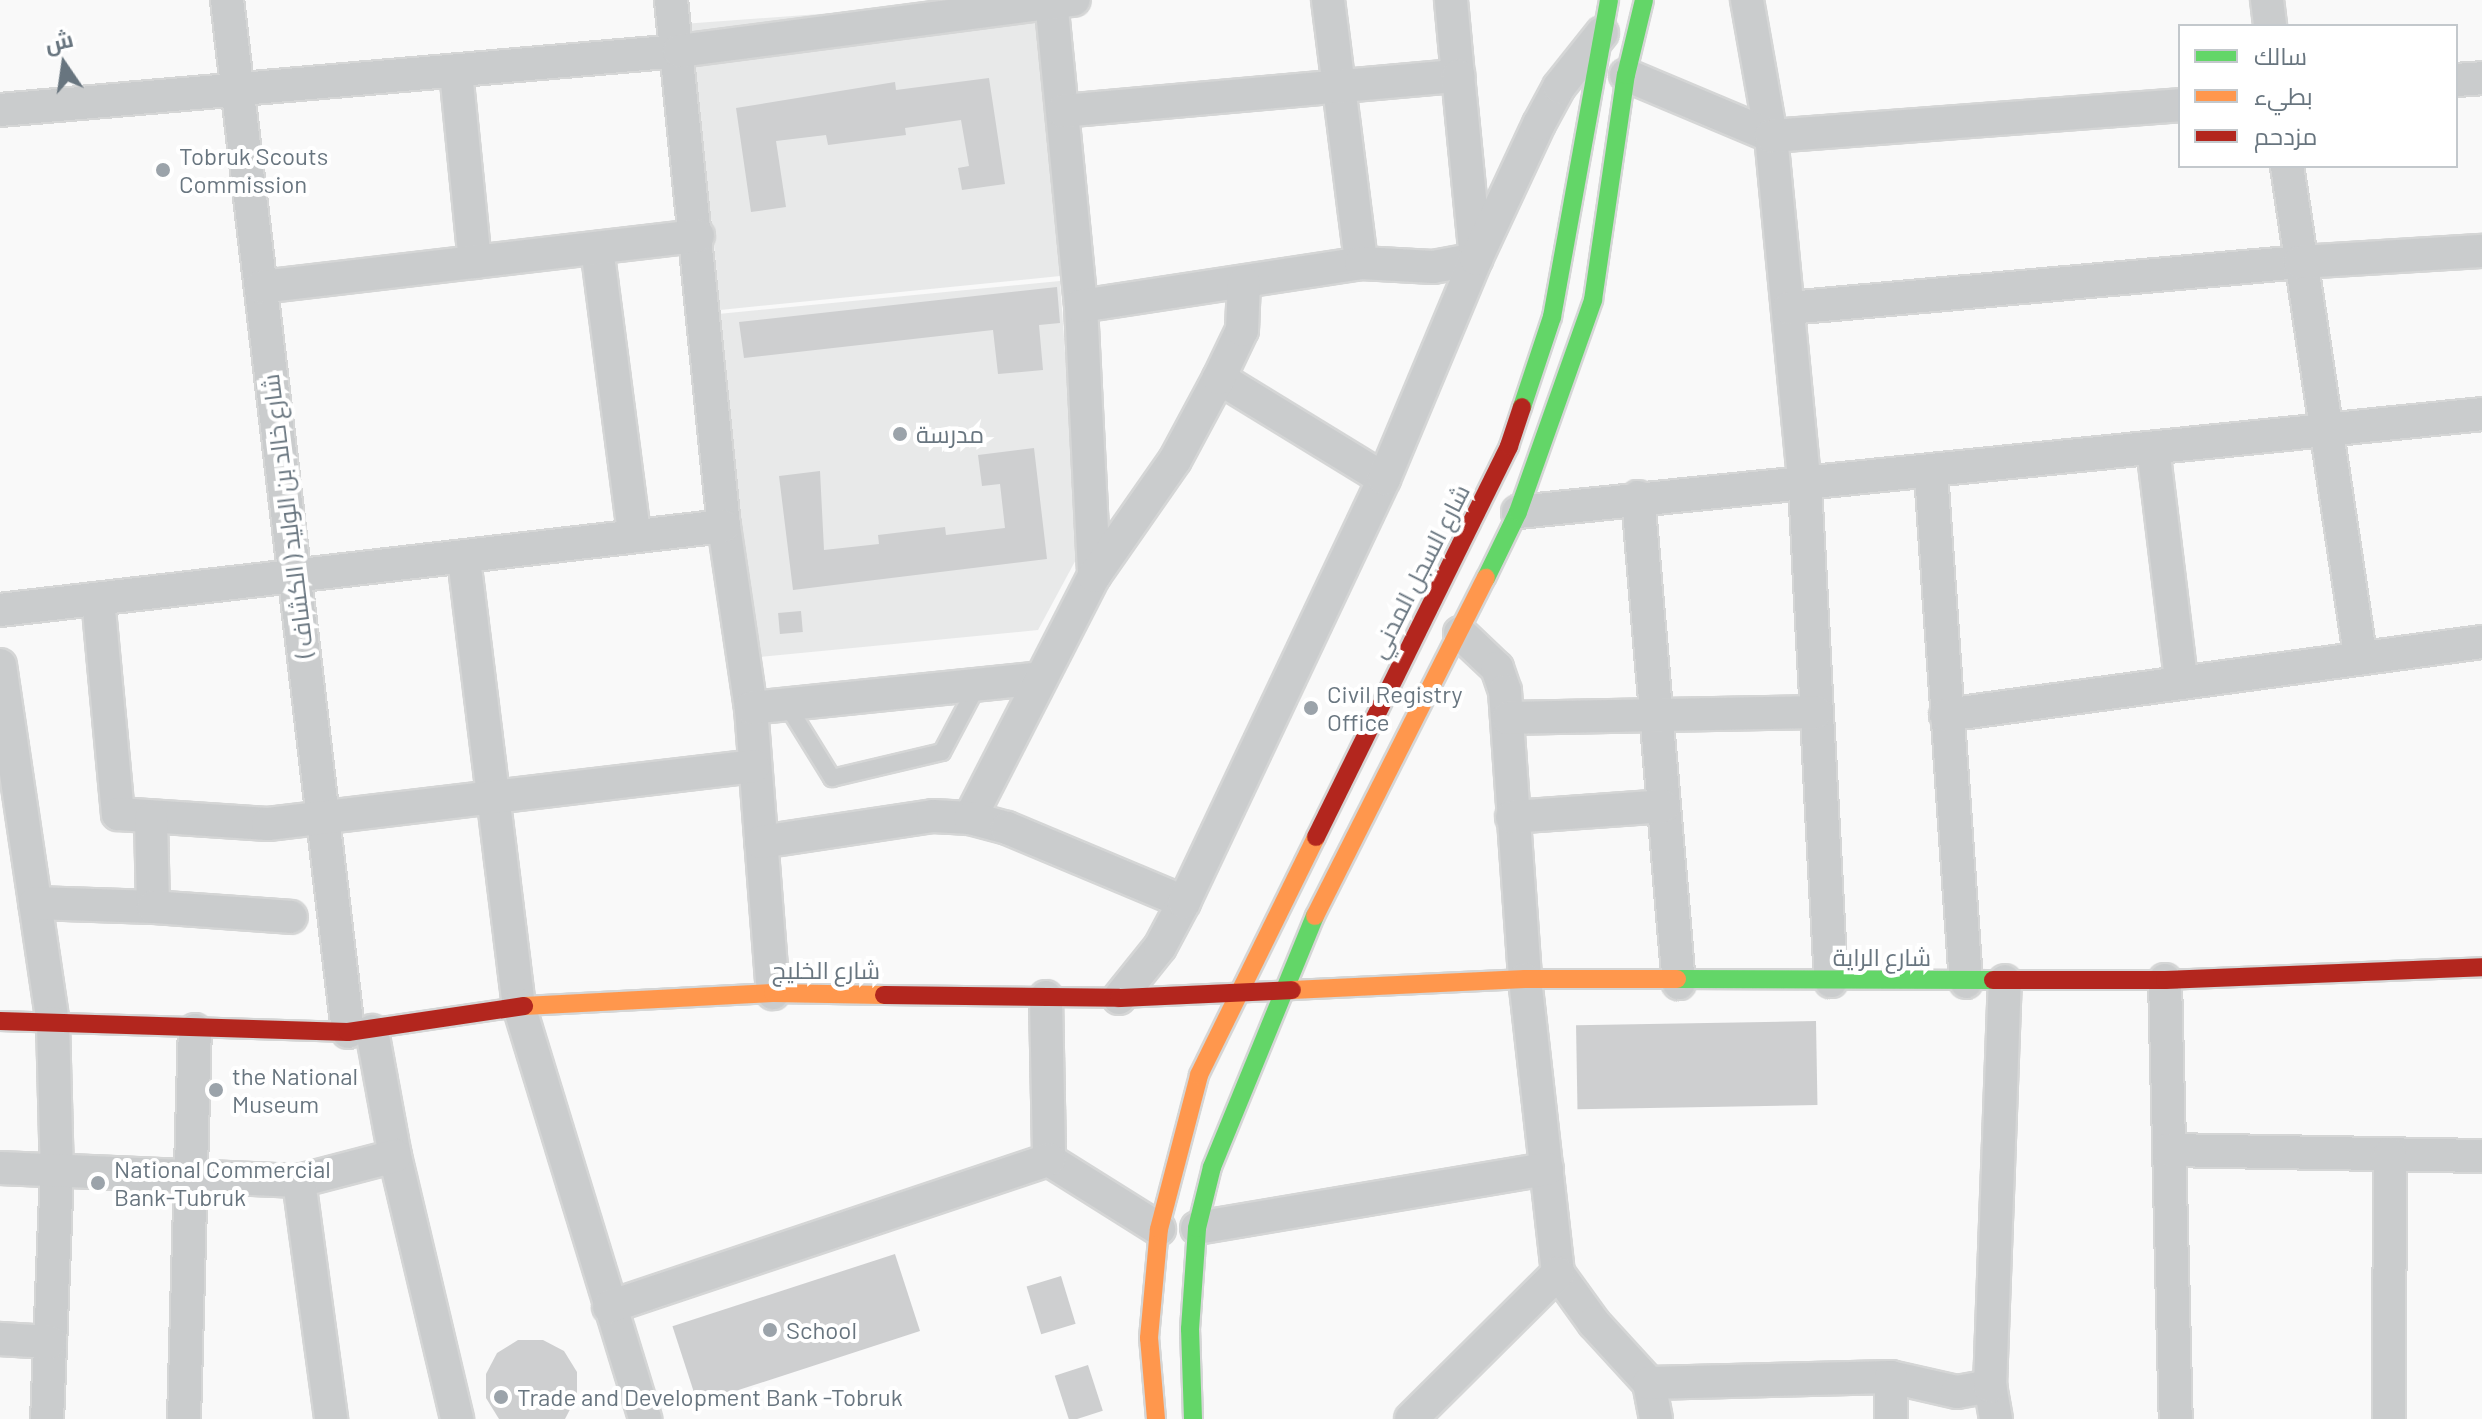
<!DOCTYPE html>
<html>
<head>
<meta charset="utf-8">
<style>
	body { margin:0 }
	#map { position:relative; width:2482px; height:1419px; overflow:hidden; background:#f9f9f9; font-family:Barlow,Cairo,sans-serif }
	div>[style] { position:absolute }
	.built>* { inset:0; background:#e8e9e9 }
	.building>* { inset:0; background:#cecfd0; transform-origin:0 0 }
	.roads { filter:drop-shadow(2px 0 #d5d6d6) drop-shadow(-2px 0 #d5d6d6) drop-shadow(0 2px #d5d6d6) drop-shadow(0 -2px #d5d6d6) }
	.lane>* { height:16px; margin:-8px; padding:0 8px; transform-origin:8px; border-radius:8px; background:#cacccd }
	.street>* { height:32px; margin:-16px; padding:0 16px; transform-origin:16px; border-radius:16px; background:#cacccd }
	.fast>* { height:18px; margin:-9px; padding:0 9px; transform-origin:9px; border-radius:9px; background:#63d668 }
	.slow>* { height:18px; margin:-9px; padding:0 9px; transform-origin:9px; border-radius:9px; background:#ff974d }
	.jam>* { height:18px; margin:-9px; padding:0 9px; transform-origin:9px; border-radius:9px; background:#b3261e }
	.dots>* { width:22px; height:22px; translate:-50% -50%; box-sizing:border-box; border:4px solid #fff; border-radius:50% }
	span { translate:-50% -50%; white-space:nowrap; text-align:center; line-height:1.15; -webkit-text-stroke:8px #fff; paint-order:stroke }
	.poi-label { font-size:24px; color:#68757f }
	.left { translate:0 -50%; text-align:left }
	.street-label { font-size:24px; color:#68757f }
	.legend { position:absolute; left:2178px; top:24px; width:280px; height:144px; box-sizing:border-box; background:#fff; border:2px solid #c3c8cc; margin:0; padding:10px 14px; list-style:none; font-size:24px; color:#68757f }
	.legend li { display:flex; align-items:center; gap:16px; height:40px }
	.legend b { width:40px; border:2px solid #c3c8cc }
	.north { position:absolute; left:24px; top:24px; width:80px; height:80px; -webkit-text-stroke:6px #fff; paint-order:stroke; rotate:347deg; font-size:22px; font-weight:700; line-height:32px; text-align:center; color:#68757f }
	.north::after { content:''; display:block; margin:auto; width:28px; height:36px; background:#68757f; clip-path:polygon(50% 0,100% 100%,50% 72%,0 100%) }
</style>
</head>
<body>
<div id="map">
	<div class="built">
		<div style="clip-path:polygon(1008px 0,1071px 0,1045px 114px,1070px 275px,720px 310px,712px 224px,669px 25px)"></div>
		<div style="clip-path:polygon(1060px 281px,1079px 554px,1038px 630px,750px 658px,718px 314px)"></div>
	</div>
	<div class="building">
		<div style="clip-path:polygon(989px 78px,1005px 184px,962px 190px,958px 168px,969px 166px,961px 120px,905px 128px,906px 135px,828px 145px,826px 135px,776px 141px,786px 207px,751px 212px,736px 108px,895px 82px,896px 90px)"></div>
		<div style="clip-path:polygon(1057px 287px,1060px 323px,1039px 325px,1043px 370px,998px 374px,993px 330px,744px 358px,739px 322px)"></div>
		<div style="clip-path:polygon(1034px 448px,1047px 559px,793px 590px,779px 476px,820px 471px,824px 550px,879px 544px,878px 535px,945px 527px,946px 535px,1005px 528px,1000px 484px,982px 486px,978px 455px)"></div>
		<div style="left:801px;top:611px;width:21px;height:23px;rotate:85deg"></div>
		<div style="left:1816px;top:1021px;width:84px;height:240px;rotate:89deg"></div>
		<div style="left:895px;top:1254px;width:81px;height:234px;rotate:72deg"></div>
		<div style="left:1061px;top:1276px;width:50px;height:36px;rotate:73deg"></div>
		<div style="clip-path:polygon(518px 1340px,543px 1340px,564px 1351px,577px 1372px,577px 1396px,565px 1419px,499px 1419px,486px 1398px,486px 1374px,497px 1353px)"></div>
		<div style="left:1088px;top:1365px;width:48px;height:35px;rotate:72deg"></div>
	</div>
	<div class="roads">
		<div class="lane">
			<div style="left:787px;top:705px;width:86px;rotate:58.3deg"></div>
			<div style="left:832px;top:778px;width:113px;rotate:-13.3deg"></div>
			<div style="left:942px;top:752px;width:75px;rotate:-62.1deg"></div>
		</div>
		<div class="street">
			<div style="left:227px;top:0;width:1039px;rotate:83.31deg"></div>
			<div style="left:671px;top:0;width:529px;rotate:84.25deg"></div>
			<div style="left:724px;top:526px;width:184px;rotate:81.6deg"></div>
			<div style="left:751px;top:708px;width:286px;rotate:85.6deg"></div>
			<div style="left:1051px;top:0;width:307px;rotate:84.4deg"></div>
			<div style="left:1081px;top:306px;width:270px;rotate:87.2deg"></div>
			<div style="left:1328px;top:0;width:265px;rotate:82.8deg"></div>
			<div style="left:1747px;top:0;width:138px;rotate:80deg"></div>
			<div style="left:1771px;top:136px;width:352px;rotate:84.5deg"></div>
			<div style="left:1805px;top:486px;width:496px;rotate:87deg"></div>
			<div style="left:2267px;top:0;width:26px;rotate:83deg"></div>
			<div style="left:456px;top:72px;width:191px;rotate:84.3deg"></div>
			<div style="left:1626px;top:75px;width:157px;rotate:22.8deg"></div>
			<div style="left:1771px;top:136px;width:410px;rotate:-4.3deg"></div>
			<div style="left:2456px;top:80px;width:26px;rotate:-4deg"></div>
			<div style="left:0;top:110px;width:682px;rotate:-4.97deg"></div>
			<div style="left:679px;top:51px;width:398px;rotate:-7.4deg"></div>
			<div style="left:1063px;top:111px;width:397px;rotate:-5.1deg"></div>
			<div style="left:1458px;top:76px;width:76px;rotate:-95.3deg"></div>
			<div style="left:2287px;top:166px;width:495px;rotate:81.5deg"></div>
			<div style="left:597px;top:248px;width:287px;rotate:82.6deg"></div>
			<div style="left:261px;top:287px;width:440px;rotate:-6.7deg"></div>
			<div style="left:1081px;top:306px;width:283px;rotate:-8.7deg"></div>
			<div style="left:1361px;top:263px;width:72px;rotate:3.2deg"></div>
			<div style="left:1433px;top:267px;width:44px;rotate:-10.5deg"></div>
			<div style="left:1476px;top:259px;width:184px;rotate:-95.6deg"></div>
			<div style="left:1789px;top:308px;width:513px;rotate:-5.14deg"></div>
			<div style="left:2300px;top:262px;width:182px;rotate:-3.5deg"></div>
			<div style="left:1219px;top:378px;width:193px;rotate:31.5deg"></div>
			<div style="left:2153px;top:448px;width:235px;rotate:83.1deg"></div>
			<div style="left:1931px;top:473px;width:510px;rotate:86.07deg"></div>
			<div style="left:1638px;top:497px;width:488px;rotate:85.2deg"></div>
			<div style="left:1518px;top:512px;width:969px;rotate:-5.8deg"></div>
			<div style="left:464px;top:559px;width:450px;rotate:83deg"></div>
			<div style="left:519px;top:1006px;width:432px;rotate:73deg"></div>
			<div style="left:98px;top:599px;width:216px;rotate:84.7deg"></div>
			<div style="left:118px;top:814px;width:150px;rotate:3.8deg"></div>
			<div style="left:268px;top:824px;width:489px;rotate:-6.8deg"></div>
			<div style="left:0;top:610px;width:729px;rotate:-6.62deg"></div>
			<div style="left:1460px;top:633px;width:51px;rotate:43.4deg"></div>
			<div style="left:1497px;top:668px;width:24px;rotate:71deg"></div>
			<div style="left:1505px;top:691px;width:289px;rotate:86deg"></div>
			<div style="left:1525px;top:979px;width:296px;rotate:83.6deg"></div>
			<div style="left:1558px;top:1273px;width:62px;rotate:54.2deg"></div>
			<div style="left:1594px;top:1323px;width:81px;rotate:47.5deg"></div>
			<div style="left:1649px;top:1383px;width:37px;rotate:79deg"></div>
			<div style="left:0;top:665px;width:362px;rotate:81.6deg"></div>
			<div style="left:53px;top:1023px;width:149px;rotate:88.5deg"></div>
			<div style="left:57px;top:1172px;width:247px;rotate:92.3deg"></div>
			<div style="left:751px;top:708px;width:290px;rotate:-5.9deg"></div>
			<div style="left:1946px;top:715px;width:541px;rotate:-7.76deg"></div>
			<div style="left:1508px;top:718px;width:308px;rotate:-1.1deg"></div>
			<div style="left:1512px;top:817px;width:152px;rotate:-4.1deg"></div>
			<div style="left:970px;top:818px;width:272px;rotate:-62.9deg"></div>
			<div style="left:1094px;top:576px;width:141px;rotate:-55.1deg"></div>
			<div style="left:1175px;top:460px;width:93px;rotate:-61.8deg"></div>
			<div style="left:1219px;top:378px;width:53px;rotate:-64.4deg"></div>
			<div style="left:1242px;top:330px;width:47px;rotate:-87.6deg"></div>
			<div style="left:761px;top:842px;width:174px;rotate:-8.6deg"></div>
			<div style="left:933px;top:816px;width:37px;rotate:3deg"></div>
			<div style="left:970px;top:818px;width:38px;rotate:15deg"></div>
			<div style="left:1007px;top:828px;width:192px;rotate:22.7deg"></div>
			<div style="left:35px;top:903px;width:118px;rotate:1.9deg"></div>
			<div style="left:153px;top:907px;width:88px;rotate:-91.3deg"></div>
			<div style="left:153px;top:907px;width:138px;rotate:4.1deg"></div>
			<div style="left:2165px;top:980px;width:439px;rotate:88.6deg"></div>
			<div style="left:1046px;top:997px;width:163px;rotate:88.9deg"></div>
			<div style="left:1119px;top:998px;width:65px;rotate:-51.2deg"></div>
			<div style="left:1160px;top:947px;width:51px;rotate:-61.9deg"></div>
			<div style="left:1184px;top:902px;width:468px;rotate:-64.7deg"></div>
			<div style="left:1384px;top:479px;width:238px;rotate:-67.3deg"></div>
			<div style="left:1476px;top:259px;width:149px;rotate:-65deg"></div>
			<div style="left:1539px;top:124px;width:42px;rotate:-61.6deg"></div>
			<div style="left:1559px;top:87px;width:69px;rotate:-51.5deg"></div>
			<div style="left:372px;top:1031px;width:127px;rotate:79.6deg"></div>
			<div style="left:395px;top:1156px;width:270px;rotate:76.7deg"></div>
			<div style="left:2169px;top:1150px;width:313px;rotate:1.1deg"></div>
			<div style="left:1049px;top:1160px;width:130px;rotate:32.1deg"></div>
			<div style="left:0;top:1168px;width:299px;rotate:2.5deg"></div>
			<div style="left:299px;top:1181px;width:99px;rotate:-14.6deg"></div>
			<div style="left:299px;top:1181px;width:240px;rotate:82.3deg"></div>
			<div style="left:1197px;top:1228px;width:355px;rotate:-9.6deg"></div>
			<div style="left:609px;top:1307px;width:464px;rotate:-18.5deg"></div>
			<div style="left:0;top:1339px;width:50px;rotate:3.4deg"></div>
			<div style="left:1649px;top:1383px;width:242px;rotate:-1.4deg"></div>
			<div style="left:1891px;top:1377px;width:68px;rotate:12.8deg"></div>
			<div style="left:1957px;top:1392px;width:34px;rotate:-10deg"></div>
			<div style="left:184px;top:1419px;width:389px;rotate:-88.4deg"></div>
			<div style="left:1411px;top:1419px;width:207px;rotate:-44.8deg"></div>
			<div style="left:1891px;top:1419px;width:42px;rotate:-90deg"></div>
			<div style="left:1996px;top:1419px;width:34px;rotate:-100deg"></div>
			<div style="left:1990px;top:1386px;width:405px;rotate:-87.9deg"></div>
			<div style="left:2389px;top:1419px;width:265px;rotate:-89.8deg"></div>
		</div>
		<div class="fast">
			<div style="left:1522px;top:407px;width:95px;rotate:-71.6deg"></div>
			<div style="left:1552px;top:317px;width:322px;rotate:-79.8deg"></div>
			<div style="left:1486px;top:578px;width:73px;rotate:-64.1deg"></div>
			<div style="left:1518px;top:512px;width:225px;rotate:-70.5deg"></div>
			<div style="left:1593px;top:300px;width:227px;rotate:-81.7deg"></div>
			<div style="left:1626px;top:75px;width:77px;rotate:-76.5deg"></div>
			<div style="left:1677px;top:979px;width:316px;rotate:0.2deg"></div>
			<div style="left:1193px;top:1419px;width:90px;rotate:-91.9deg"></div>
			<div style="left:1190px;top:1329px;width:101px;rotate:-86deg"></div>
			<div style="left:1197px;top:1228px;width:63px;rotate:-76.2deg"></div>
			<div style="left:1212px;top:1167px;width:271px;rotate:-67.7deg"></div>
		</div>
		<div class="slow">
			<div style="left:1315px;top:916px;width:379px;rotate:-63.2deg"></div>
			<div style="left:1292px;top:990px;width:233px;rotate:-2.7deg"></div>
			<div style="left:1525px;top:979px;width:152px"></div>
			<div style="left:524px;top:1006px;width:249px;rotate:-3deg"></div>
			<div style="left:773px;top:993px;width:111px;rotate:1deg"></div>
			<div style="left:1156px;top:1419px;width:81px;rotate:-94.9deg"></div>
			<div style="left:1149px;top:1338px;width:109px;rotate:-84.8deg"></div>
			<div style="left:1159px;top:1229px;width:159px;rotate:-75.4deg"></div>
			<div style="left:1199px;top:1075px;width:265px;rotate:-63.8deg"></div>
		</div>
		<div class="jam">
			<div style="left:1316px;top:837px;width:436px;rotate:-63.7deg"></div>
			<div style="left:1509px;top:446px;width:41px;rotate:-71.6deg"></div>
			<div style="left:1993px;top:980px;width:172px"></div>
			<div style="left:2165px;top:980px;width:317px;rotate:-2.3deg"></div>
			<div style="left:884px;top:995px;width:235px;rotate:0.7deg"></div>
			<div style="left:1119px;top:998px;width:173px;rotate:-2.6deg"></div>
			<div style="left:0;top:1021px;width:348px;rotate:1.8deg"></div>
			<div style="left:348px;top:1032px;width:178px;rotate:-8.4deg"></div>
		</div>
	</div>
	<div class="dots">
		<div style="left:163px;top:170px;background:#9ba3aa"></div>
		<div style="left:900px;top:434px;background:#9ba3aa"></div>
		<div style="left:1311px;top:708px;background:#9ba3aa"></div>
		<div style="left:216px;top:1090px;background:#9ba3aa"></div>
		<div style="left:98px;top:1183px;background:#9ba3aa"></div>
		<div style="left:770px;top:1330px;background:#9ba3aa"></div>
		<div style="left:501px;top:1397px;background:#9ba3aa"></div>
	</div>
	<div class="poi-label">
		<span class="left" style="left:179px;top:170px">Tobruk Scouts<br>Commission</span>
		<span class="left" style="left:916px;top:434px">مدرسة</span>
		<span class="left" style="left:1327px;top:708px">Civil Registry<br>Office</span>
		<span class="left" style="left:232px;top:1090px">the National<br>Museum</span>
		<span class="left" style="left:114px;top:1183px">National Commercial<br>Bank-Tubruk</span>
		<span class="left" style="left:786px;top:1330px">School</span>
		<span class="left" style="left:517px;top:1397px">Trade and Development Bank -Tobruk</span>
	</div>
	<div class="street-label">
		<span style="left:287px;top:516px;rotate:-97deg">شارع خالد بن الوليد ( الكشاف )</span>
		<span style="left:1419px;top:571px;rotate:-63deg">شارع السجل المدني</span>
		<span style="left:1882px;top:957px">شارع الراية</span>
		<span style="left:826px;top:970px">شارع الخليج</span>
	</div>
	<ul class="legend">
	<li><b style="height:10px;background:#63d668"></b>سالك</li>
	<li><b style="height:10px;background:#ff974d"></b>بطيء</li>
	<li><b style="height:10px;background:#b3261e"></b>مزدحم</li>
	</ul>
	<div class="north">ش</div>
</div>
</body>
</html>
